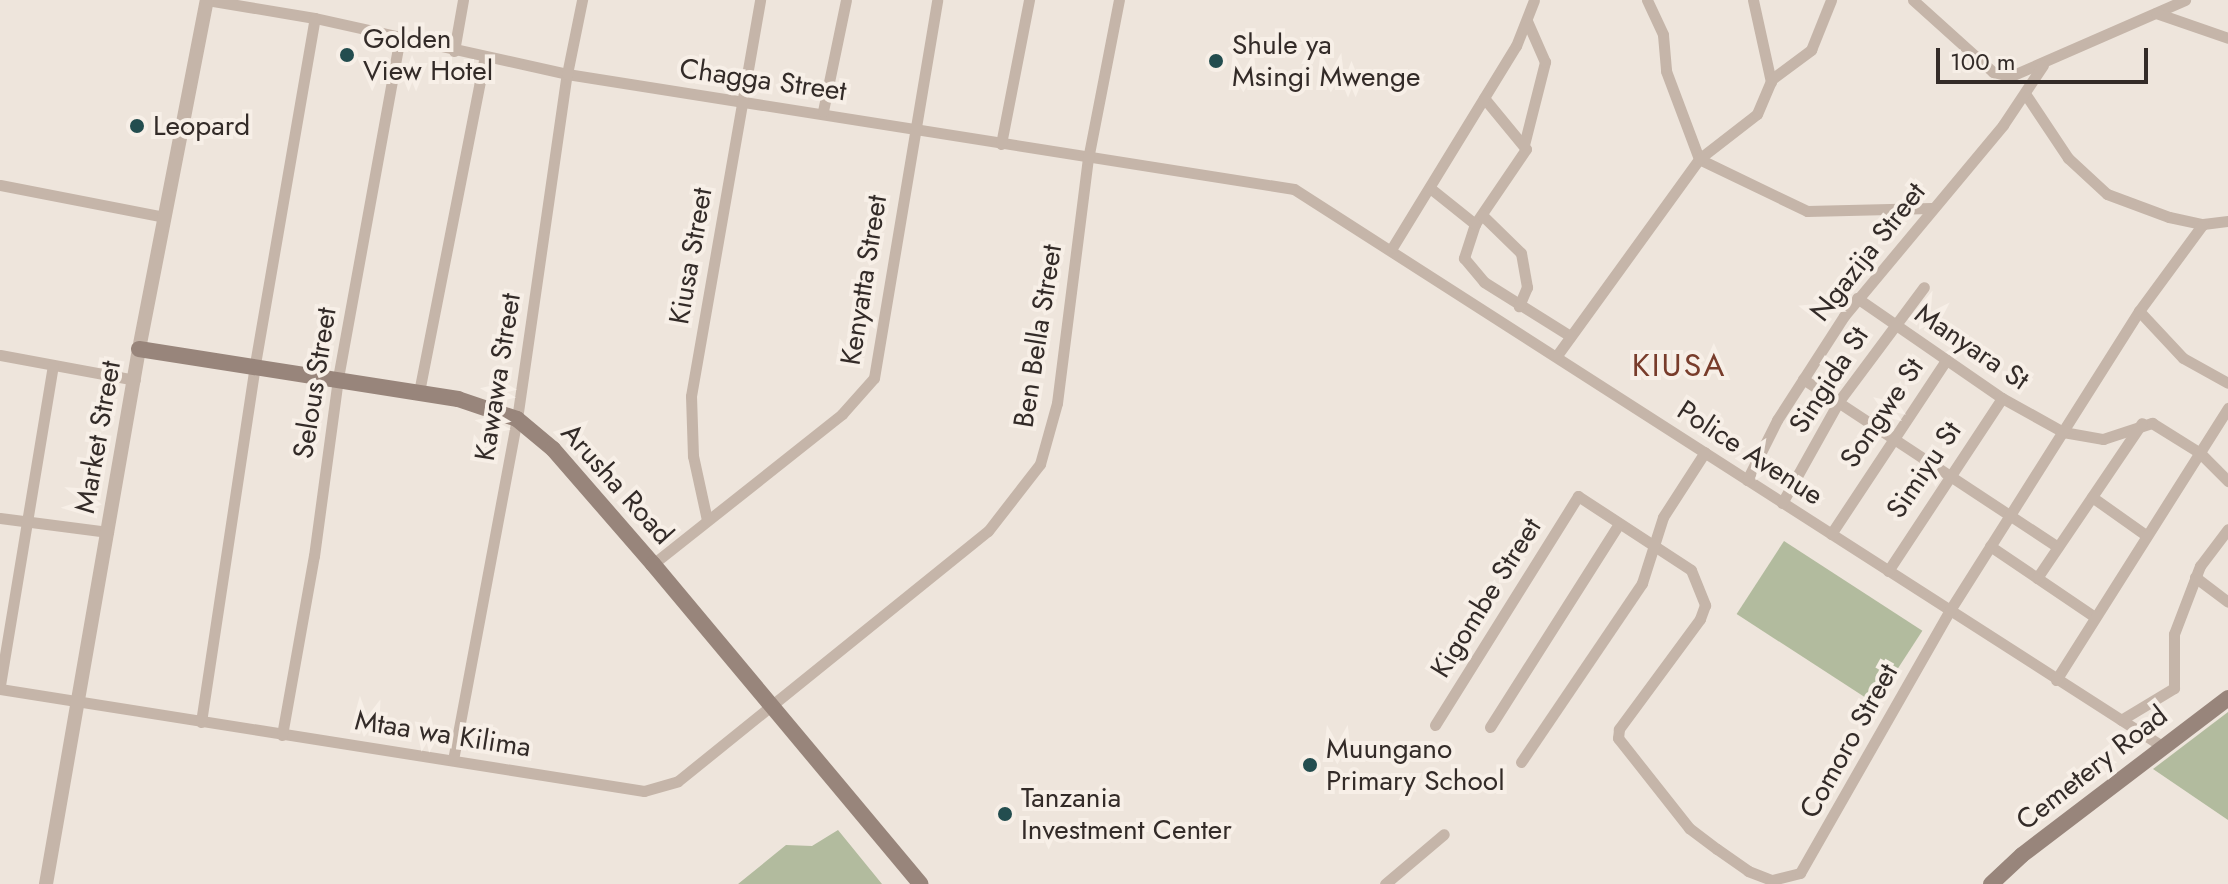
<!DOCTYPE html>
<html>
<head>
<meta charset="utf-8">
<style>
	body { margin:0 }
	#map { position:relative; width:2228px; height:884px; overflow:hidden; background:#eee5dc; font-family:Jost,sans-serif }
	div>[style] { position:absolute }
	.green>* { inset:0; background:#b2bb9e; transform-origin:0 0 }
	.minor>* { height:11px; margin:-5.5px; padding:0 5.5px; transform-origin:5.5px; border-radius:5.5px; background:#c5b5a9 }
	.tertiary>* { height:14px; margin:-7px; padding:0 7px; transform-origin:7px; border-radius:7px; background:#c5b5a9 }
	.secondary>* { height:16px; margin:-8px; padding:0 8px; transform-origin:8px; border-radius:8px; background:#98857b }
	.dots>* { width:22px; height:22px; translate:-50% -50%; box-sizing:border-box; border:4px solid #f7efe7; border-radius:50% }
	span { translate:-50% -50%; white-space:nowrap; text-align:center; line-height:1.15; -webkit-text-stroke:8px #f7efe7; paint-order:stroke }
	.poi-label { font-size:28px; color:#332b28 }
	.left { translate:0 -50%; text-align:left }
	.street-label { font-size:28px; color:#332b28 }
	.quarter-label { font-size:32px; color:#783c2b; letter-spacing:2px }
	.scale { position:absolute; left:1936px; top:48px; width:212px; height:36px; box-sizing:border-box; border:4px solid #332b28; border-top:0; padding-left:10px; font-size:24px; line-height:28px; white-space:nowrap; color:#332b28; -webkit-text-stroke:6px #f7efe7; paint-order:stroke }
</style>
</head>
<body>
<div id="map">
	<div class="green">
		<div style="left:1784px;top:541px;width:165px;height:87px;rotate:33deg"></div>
		<div style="clip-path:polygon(2228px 712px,2228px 820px,2153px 769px)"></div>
		<div style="clip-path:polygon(838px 830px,882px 884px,738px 884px,786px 845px,812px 846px)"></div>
	</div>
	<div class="minor">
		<div style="left:207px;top:0;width:109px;rotate:9.5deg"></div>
		<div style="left:315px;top:18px;width:258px;rotate:12.5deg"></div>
		<div style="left:567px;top:74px;width:736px;rotate:8.99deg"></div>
		<div style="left:1294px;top:189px;width:1031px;rotate:32.69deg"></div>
		<div style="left:1647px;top:0;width:38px;rotate:65deg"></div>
		<div style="left:1663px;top:35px;width:36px;rotate:85deg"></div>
		<div style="left:1666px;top:71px;width:94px;rotate:69.4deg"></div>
		<div style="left:1699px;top:159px;width:120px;rotate:25.7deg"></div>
		<div style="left:1807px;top:211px;width:124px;rotate:-1.4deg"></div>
		<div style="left:1753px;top:0;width:84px;rotate:77.6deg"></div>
		<div style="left:1913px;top:0;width:108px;rotate:42deg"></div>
		<div style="left:1993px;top:72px;width:18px;rotate:13deg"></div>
		<div style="left:2011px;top:76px;width:190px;rotate:-23.6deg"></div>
		<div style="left:2156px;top:13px;width:76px;rotate:19.1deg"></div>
		<div style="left:454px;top:51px;width:52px;rotate:-80deg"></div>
		<div style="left:2026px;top:95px;width:76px;rotate:56.3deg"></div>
		<div style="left:2068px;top:158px;width:53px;rotate:42.7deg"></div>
		<div style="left:2107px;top:194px;width:66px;rotate:20.4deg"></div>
		<div style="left:2169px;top:217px;width:35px;rotate:12deg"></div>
		<div style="left:2203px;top:224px;width:25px;rotate:-7deg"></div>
		<div style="left:1484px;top:98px;width:66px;rotate:50.5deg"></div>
		<div style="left:1526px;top:149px;width:91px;rotate:124.2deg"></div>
		<div style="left:1475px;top:224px;width:36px;rotate:108deg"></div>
		<div style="left:1464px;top:258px;width:31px;rotate:50deg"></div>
		<div style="left:1484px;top:282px;width:102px;rotate:32.1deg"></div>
		<div style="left:823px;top:111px;width:113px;rotate:-78.3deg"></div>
		<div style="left:1001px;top:144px;width:147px;rotate:-79deg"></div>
		<div style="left:1524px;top:145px;width:86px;rotate:-75.8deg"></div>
		<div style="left:1545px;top:62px;width:45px;rotate:-113.7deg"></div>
		<div style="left:0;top:185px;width:167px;rotate:11deg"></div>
		<div style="left:1430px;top:188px;width:58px;rotate:38.7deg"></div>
		<div style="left:1482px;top:215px;width:54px;rotate:44.3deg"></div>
		<div style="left:1521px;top:253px;width:35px;rotate:80deg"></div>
		<div style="left:1527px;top:287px;width:21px;rotate:113deg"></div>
		<div style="left:1392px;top:248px;width:237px;rotate:-58.5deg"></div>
		<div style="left:1516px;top:46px;width:49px;rotate:-68.6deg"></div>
		<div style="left:1857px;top:298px;width:176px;rotate:34.6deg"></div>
		<div style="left:2002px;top:398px;width:70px;rotate:29.1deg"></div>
		<div style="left:2063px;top:432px;width:41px;rotate:9.9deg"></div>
		<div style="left:2103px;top:439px;width:52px;rotate:-18.1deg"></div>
		<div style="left:2152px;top:423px;width:57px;rotate:32deg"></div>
		<div style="left:2200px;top:453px;width:40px;rotate:45deg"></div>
		<div style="left:2139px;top:311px;width:64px;rotate:46.9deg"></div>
		<div style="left:2183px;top:358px;width:51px;rotate:29.1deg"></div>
		<div style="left:1558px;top:354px;width:241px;rotate:-54.1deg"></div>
		<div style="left:1699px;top:159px;width:73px;rotate:-37.8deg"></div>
		<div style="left:1757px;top:114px;width:38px;rotate:-67deg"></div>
		<div style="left:1772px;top:79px;width:49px;rotate:-36.6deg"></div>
		<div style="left:1811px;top:50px;width:54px;rotate:-68.2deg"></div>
		<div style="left:0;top:355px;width:137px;rotate:10.5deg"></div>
		<div style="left:1803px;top:379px;width:305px;rotate:33.4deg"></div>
		<div style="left:419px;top:392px;width:341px;rotate:-78.9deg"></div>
		<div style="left:1747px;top:480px;width:67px;rotate:-63.4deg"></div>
		<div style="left:1777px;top:420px;width:124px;rotate:-57.2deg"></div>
		<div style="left:1844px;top:316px;width:249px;rotate:-50.2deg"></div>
		<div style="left:2003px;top:125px;width:72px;rotate:-56.3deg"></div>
		<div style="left:2092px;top:497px;width:67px;rotate:35.3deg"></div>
		<div style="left:1782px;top:503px;width:117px;rotate:-60.8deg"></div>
		<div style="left:1839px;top:401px;width:142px;rotate:-53.3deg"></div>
		<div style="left:0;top:518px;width:109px;rotate:7.4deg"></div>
		<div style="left:707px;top:520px;width:66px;rotate:-102.3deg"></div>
		<div style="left:693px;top:456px;width:60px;rotate:-91.9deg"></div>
		<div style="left:691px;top:396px;width:402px;rotate:-80.1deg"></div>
		<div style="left:1831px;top:534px;width:209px;rotate:-56.5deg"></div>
		<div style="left:1990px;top:546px;width:127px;rotate:34.1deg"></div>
		<div style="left:653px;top:564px;width:241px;rotate:-38.4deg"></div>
		<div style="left:842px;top:414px;width:48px;rotate:-48.4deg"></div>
		<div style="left:874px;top:378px;width:383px;rotate:-80.5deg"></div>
		<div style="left:1888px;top:571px;width:207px;rotate:-56.6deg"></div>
		<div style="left:2195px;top:577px;width:41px;rotate:37.1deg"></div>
		<div style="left:2037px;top:578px;width:187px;rotate:-55.9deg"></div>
		<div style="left:2056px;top:680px;width:322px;rotate:-57.7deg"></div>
		<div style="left:0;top:685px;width:324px;rotate:-80.6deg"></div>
		<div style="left:0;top:689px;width:652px;rotate:9deg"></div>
		<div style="left:644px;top:791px;width:35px;rotate:-16deg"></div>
		<div style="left:678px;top:781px;width:398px;rotate:-38.9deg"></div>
		<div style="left:988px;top:531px;width:85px;rotate:-52.2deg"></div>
		<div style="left:1040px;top:464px;width:63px;rotate:-74.4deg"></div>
		<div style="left:1057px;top:403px;width:246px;rotate:-82.8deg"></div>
		<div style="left:1088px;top:159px;width:162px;rotate:-79deg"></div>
		<div style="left:2121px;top:720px;width:62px;rotate:-31.1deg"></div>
		<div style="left:2174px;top:688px;width:54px;rotate:-90deg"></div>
		<div style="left:2174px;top:634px;width:73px;rotate:-69.1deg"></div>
		<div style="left:2200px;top:566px;width:46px;rotate:-52.9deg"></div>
		<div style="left:201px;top:722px;width:362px;rotate:-81.4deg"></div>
		<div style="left:255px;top:364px;width:351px;rotate:-80.2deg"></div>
		<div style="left:1435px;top:725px;width:270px;rotate:-58deg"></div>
		<div style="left:1578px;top:496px;width:135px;rotate:33.2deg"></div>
		<div style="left:1691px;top:570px;width:38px;rotate:68deg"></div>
		<div style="left:1705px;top:605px;width:15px;rotate:110deg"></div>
		<div style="left:1700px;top:619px;width:137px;rotate:126.4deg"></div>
		<div style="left:1619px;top:729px;width:9px;rotate:96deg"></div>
		<div style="left:1618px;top:738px;width:115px;rotate:51.7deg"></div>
		<div style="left:1689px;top:828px;width:35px;rotate:37deg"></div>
		<div style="left:1717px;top:849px;width:38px;rotate:35deg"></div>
		<div style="left:1748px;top:871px;width:26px;rotate:21deg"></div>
		<div style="left:1772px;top:880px;width:29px;rotate:-14deg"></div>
		<div style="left:1800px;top:873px;width:303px;rotate:-60.3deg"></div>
		<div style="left:1950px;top:610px;width:354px;rotate:-57.7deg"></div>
		<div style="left:2139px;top:311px;width:108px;rotate:-53.7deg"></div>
		<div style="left:1490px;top:727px;width:241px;rotate:-57.6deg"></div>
		<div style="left:282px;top:735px;width:182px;rotate:-79.9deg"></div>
		<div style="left:314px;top:556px;width:180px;rotate:-82.3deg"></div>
		<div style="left:338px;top:378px;width:346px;rotate:-79.7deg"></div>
		<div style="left:453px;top:760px;width:347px;rotate:-79.4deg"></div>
		<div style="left:517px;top:419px;width:349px;rotate:-81.8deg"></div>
		<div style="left:567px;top:74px;width:76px;rotate:-78.5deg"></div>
		<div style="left:1521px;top:762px;width:216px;rotate:-55.9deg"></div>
		<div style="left:1642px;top:583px;width:69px;rotate:-72.3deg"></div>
		<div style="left:1663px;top:517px;width:77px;rotate:-57.1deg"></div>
		<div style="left:1385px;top:884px;width:77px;rotate:-40.3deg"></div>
	</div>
	<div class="tertiary">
		<div style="left:46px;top:884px;width:543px;rotate:-80.14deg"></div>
		<div style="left:139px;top:349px;width:356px;rotate:-79deg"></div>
	</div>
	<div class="secondary">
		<div style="left:139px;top:349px;width:323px;rotate:8.9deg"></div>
		<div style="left:458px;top:399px;width:62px;rotate:18.7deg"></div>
		<div style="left:517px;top:419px;width:47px;rotate:39.8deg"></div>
		<div style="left:553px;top:449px;width:152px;rotate:49deg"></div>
		<div style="left:653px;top:564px;width:417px;rotate:50.1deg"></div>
		<div style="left:1991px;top:884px;width:42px;rotate:-43.1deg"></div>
		<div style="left:2022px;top:855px;width:259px;rotate:-37.3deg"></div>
	</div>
	<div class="dots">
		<div style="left:347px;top:55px;background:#234d4f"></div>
		<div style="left:1216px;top:61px;background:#234d4f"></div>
		<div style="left:137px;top:126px;background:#234d4f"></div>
		<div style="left:1310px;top:765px;background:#234d4f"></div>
		<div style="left:1005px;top:814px;background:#234d4f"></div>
	</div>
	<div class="poi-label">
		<span class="left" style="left:363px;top:55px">Golden<br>View Hotel</span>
		<span class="left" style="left:1232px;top:61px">Shule ya<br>Msingi Mwenge</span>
		<span class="left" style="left:153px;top:126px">Leopard</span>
		<span class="left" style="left:1326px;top:765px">Muungano<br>Primary School</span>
		<span class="left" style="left:1021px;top:814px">Tanzania<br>Investment Center</span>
	</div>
	<div class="street-label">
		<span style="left:763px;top:80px;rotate:8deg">Chagga Street</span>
		<span style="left:1868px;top:252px;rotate:-52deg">Ngazija Street</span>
		<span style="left:691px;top:256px;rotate:-80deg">Kiusa Street</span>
		<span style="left:864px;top:280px;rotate:-81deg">Kenyatta Street</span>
		<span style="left:1038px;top:336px;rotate:-81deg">Ben Bella Street</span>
		<span style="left:1972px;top:347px;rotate:34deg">Manyara St</span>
		<span style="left:498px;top:377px;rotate:-81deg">Kawawa Street</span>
		<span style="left:1829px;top:380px;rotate:-57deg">Singida St</span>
		<span style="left:315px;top:383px;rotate:-81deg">Selous Street</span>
		<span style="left:1882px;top:413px;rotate:-56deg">Songwe St</span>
		<span style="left:98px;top:437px;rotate:-80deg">Market Street</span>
		<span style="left:1750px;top:453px;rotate:33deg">Police Avenue</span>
		<span style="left:1924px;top:470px;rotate:-56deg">Simiyu St</span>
		<span style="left:617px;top:484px;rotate:48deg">Arusha Road</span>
		<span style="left:1486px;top:598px;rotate:-58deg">Kigombe Street</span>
		<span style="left:443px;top:734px;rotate:9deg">Mtaa wa Kilima</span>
		<span style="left:1849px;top:741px;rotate:-61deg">Comoro Street</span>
		<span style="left:2092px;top:768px;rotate:-38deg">Cemetery Road</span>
	</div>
	<div class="quarter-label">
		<span style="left:1679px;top:365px">KIUSA</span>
	</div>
	<div class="scale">100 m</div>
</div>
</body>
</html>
